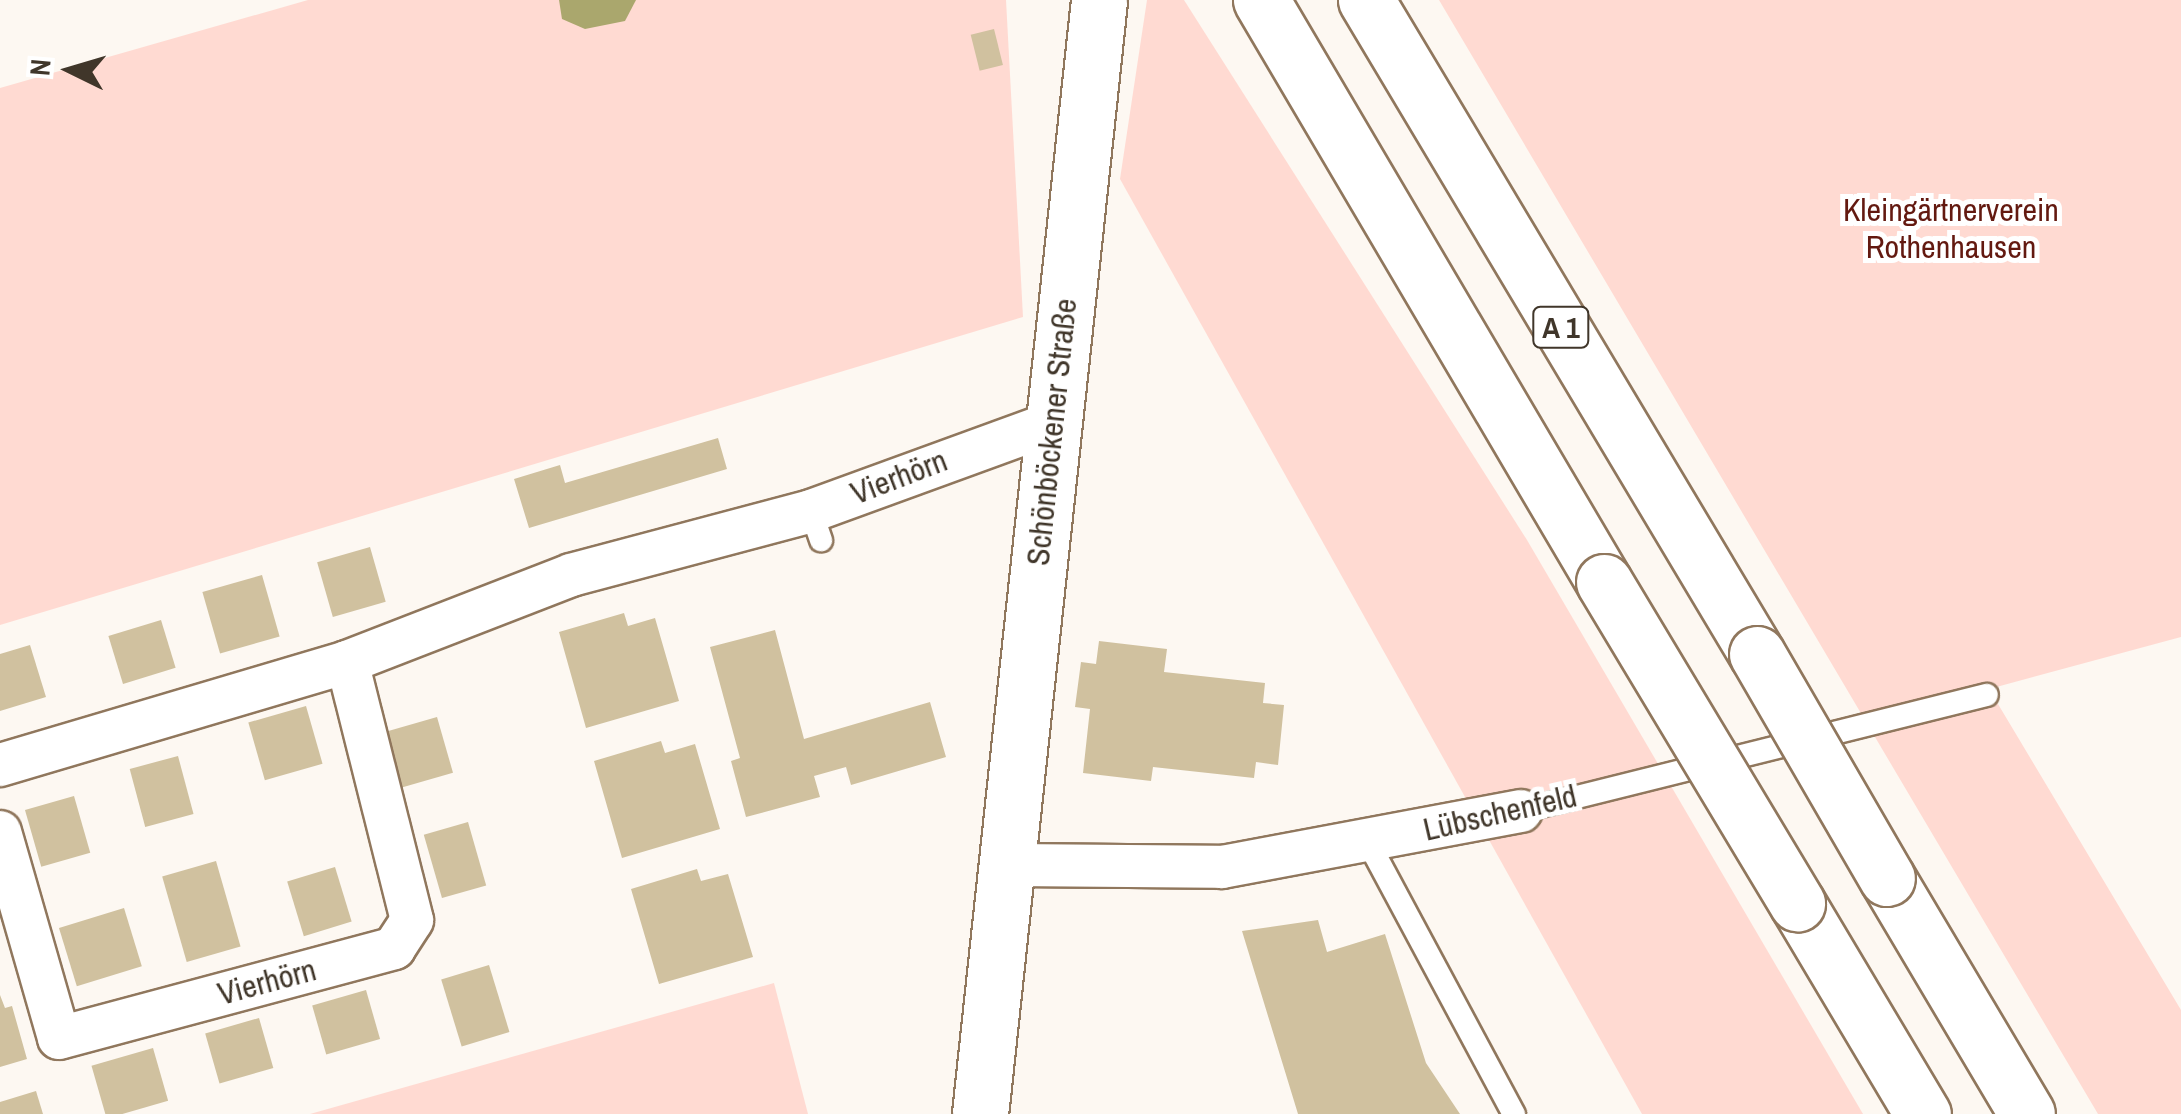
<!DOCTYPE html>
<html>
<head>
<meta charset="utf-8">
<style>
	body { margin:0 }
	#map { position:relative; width:2181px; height:1114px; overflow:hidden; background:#fdf8f2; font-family:"Archivo Narrow",sans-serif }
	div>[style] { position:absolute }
	.green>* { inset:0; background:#ffdad2 }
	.water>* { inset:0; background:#aaa76d }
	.building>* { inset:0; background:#d0c19f; transform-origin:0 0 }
	.roads { filter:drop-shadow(2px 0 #90775d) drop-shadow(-2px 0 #90775d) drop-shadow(0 2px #90775d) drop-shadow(0 -2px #90775d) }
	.lane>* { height:22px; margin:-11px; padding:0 11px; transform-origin:11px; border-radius:11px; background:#fff }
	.street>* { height:42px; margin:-21px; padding:0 21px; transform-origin:21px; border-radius:21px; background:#fff }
	.secondary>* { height:55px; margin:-27.5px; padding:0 27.5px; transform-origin:27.5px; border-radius:27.5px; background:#fff }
	.highway>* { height:55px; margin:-27.5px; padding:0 27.5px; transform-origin:27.5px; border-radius:27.5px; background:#fff }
	.bridges { filter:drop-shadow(2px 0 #90775d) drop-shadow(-2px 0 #90775d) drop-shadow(0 2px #90775d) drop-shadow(0 -2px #90775d) }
	.highway-bridge>* { height:55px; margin:-27.5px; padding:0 27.5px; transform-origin:27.5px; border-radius:27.5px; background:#fff }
	span { translate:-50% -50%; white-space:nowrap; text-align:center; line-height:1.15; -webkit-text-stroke:10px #fff; paint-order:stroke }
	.shield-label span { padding:2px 8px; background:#fff; border:2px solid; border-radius:8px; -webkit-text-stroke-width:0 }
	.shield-label { font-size:30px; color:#40362a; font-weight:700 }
	.park-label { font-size:32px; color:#631910 }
	.street-label { font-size:32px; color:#40362a }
	.north { position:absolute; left:20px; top:20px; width:100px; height:100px; -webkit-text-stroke:8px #fff; paint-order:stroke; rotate:275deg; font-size:28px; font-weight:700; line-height:40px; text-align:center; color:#40362a }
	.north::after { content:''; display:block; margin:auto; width:35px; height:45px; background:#40362a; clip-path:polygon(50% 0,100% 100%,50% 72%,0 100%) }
</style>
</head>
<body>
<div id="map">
	<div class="green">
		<div style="clip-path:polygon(308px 0,1006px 0,1023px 317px,0 625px,0 88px)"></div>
		<div style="clip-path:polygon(1147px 0,1184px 0,1527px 540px,1863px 1114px,1642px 1114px,1120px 179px)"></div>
		<div style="clip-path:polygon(1439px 0,2181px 0,2181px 637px,1989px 689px,2181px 1010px,2181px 1114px,2098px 1114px)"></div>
		<div style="clip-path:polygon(774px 983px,808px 1114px,310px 1114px)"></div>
	</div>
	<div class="water">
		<div style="clip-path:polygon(559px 0,636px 0,625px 21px,585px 29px,562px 19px)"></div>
	</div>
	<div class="building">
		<div style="left:994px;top:29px;width:37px;height:24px;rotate:76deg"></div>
		<div style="clip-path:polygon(718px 438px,727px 469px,529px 528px,514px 479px,560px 465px,565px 483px)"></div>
		<div style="left:370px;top:547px;width:57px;height:55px;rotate:74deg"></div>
		<div style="left:262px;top:575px;width:64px;height:62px;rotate:74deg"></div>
		<div style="clip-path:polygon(624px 613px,628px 626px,655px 618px,679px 701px,586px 728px,559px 632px)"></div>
		<div style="left:161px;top:620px;width:50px;height:55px;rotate:73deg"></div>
		<div style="clip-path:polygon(775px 630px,804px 739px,930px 702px,946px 757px,851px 785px,846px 767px,814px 776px,820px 797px,746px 817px,731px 761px,740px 758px,710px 647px)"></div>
		<div style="clip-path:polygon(1099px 641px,1167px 649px,1164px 672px,1265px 683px,1263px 703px,1284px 705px,1278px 765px,1256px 762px,1254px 778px,1153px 767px,1151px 781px,1083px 773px,1090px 709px,1075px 707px,1081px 662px,1096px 664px)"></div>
		<div style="clip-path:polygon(30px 645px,46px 697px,0 711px,0 654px)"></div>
		<div style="left:306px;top:706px;width:60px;height:60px;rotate:74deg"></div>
		<div style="left:437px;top:717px;width:58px;height:56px;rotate:74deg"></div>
		<div style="clip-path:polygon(661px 741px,665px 753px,695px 744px,720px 829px,622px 858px,594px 761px)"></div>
		<div style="left:178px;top:756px;width:60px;height:50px;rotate:75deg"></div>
		<div style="left:74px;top:796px;width:59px;height:51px;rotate:74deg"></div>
		<div style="left:468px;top:822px;width:66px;height:46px;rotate:74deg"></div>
		<div style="left:216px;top:861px;width:89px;height:56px;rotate:74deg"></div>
		<div style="left:335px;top:867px;width:57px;height:50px;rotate:73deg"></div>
		<div style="clip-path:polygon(697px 869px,701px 881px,728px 874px,753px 957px,659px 984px,631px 889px)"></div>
		<div style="left:124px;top:908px;width:61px;height:68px;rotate:73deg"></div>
		<div style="clip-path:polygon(1318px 920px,1327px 952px,1385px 934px,1426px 1063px,1460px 1114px,1298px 1114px,1242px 931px)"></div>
		<div style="left:489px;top:965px;width:70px;height:50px;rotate:73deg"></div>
		<div style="left:366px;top:990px;width:51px;height:56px;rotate:74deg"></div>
		<div style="clip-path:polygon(0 995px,5px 1008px,12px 1006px,27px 1059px,0 1067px)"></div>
		<div style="left:259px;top:1018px;width:52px;height:56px;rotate:74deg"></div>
		<div style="left:153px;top:1048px;width:55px;height:64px;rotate:74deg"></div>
		<div style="clip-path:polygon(36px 1091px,43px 1114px,0 1114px,0 1102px)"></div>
	</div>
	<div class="roads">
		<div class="lane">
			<div style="left:811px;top:511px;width:31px;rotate:71deg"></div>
			<div style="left:1521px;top:811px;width:480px;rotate:-14deg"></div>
			<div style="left:1368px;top:842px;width:309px;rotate:61.8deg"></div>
		</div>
		<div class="street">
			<div style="left:0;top:765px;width:362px;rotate:-16.5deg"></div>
			<div style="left:347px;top:662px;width:240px;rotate:-21.2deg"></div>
			<div style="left:571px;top:575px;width:248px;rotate:-14.9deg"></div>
			<div style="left:811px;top:511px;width:258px;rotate:-20deg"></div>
			<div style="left:0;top:832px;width:214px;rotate:74deg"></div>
			<div style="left:59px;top:1038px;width:347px;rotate:-15deg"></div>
			<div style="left:394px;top:948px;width:33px;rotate:-57deg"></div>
			<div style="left:412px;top:920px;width:266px;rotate:-104.1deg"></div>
			<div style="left:1005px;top:865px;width:217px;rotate:0.5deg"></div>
			<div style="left:1222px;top:867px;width:304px;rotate:-10.6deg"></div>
		</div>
		<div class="secondary">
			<div style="left:980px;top:1114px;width:1120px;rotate:-83.9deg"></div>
		</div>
		<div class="highway">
			<div style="left:1261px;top:0;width:676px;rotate:59.49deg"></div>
			<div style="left:1366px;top:0;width:762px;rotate:59.13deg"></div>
			<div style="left:1887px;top:878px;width:274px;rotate:59.3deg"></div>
			<div style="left:1797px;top:903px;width:246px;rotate:59.2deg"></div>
		</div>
	</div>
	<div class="bridges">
		<div class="highway-bridge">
			<div style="left:1604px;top:582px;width:375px;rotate:59deg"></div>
			<div style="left:1757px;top:654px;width:259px;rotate:59.9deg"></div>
		</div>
	</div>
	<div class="shield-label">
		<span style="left:1561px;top:327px">A 1</span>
	</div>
	<div class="park-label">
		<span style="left:1951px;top:229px">Kleingärtnerverein<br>Rothenhausen</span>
	</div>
	<div class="street-label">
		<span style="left:1052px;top:432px;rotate:-84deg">Schönböckener Straße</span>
		<span style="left:899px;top:477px;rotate:-21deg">Vierhörn</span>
		<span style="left:1500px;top:813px;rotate:-13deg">Lübschenfeld</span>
		<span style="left:267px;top:982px;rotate:-15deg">Vierhörn</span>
	</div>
	<div class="north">N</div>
</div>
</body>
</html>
